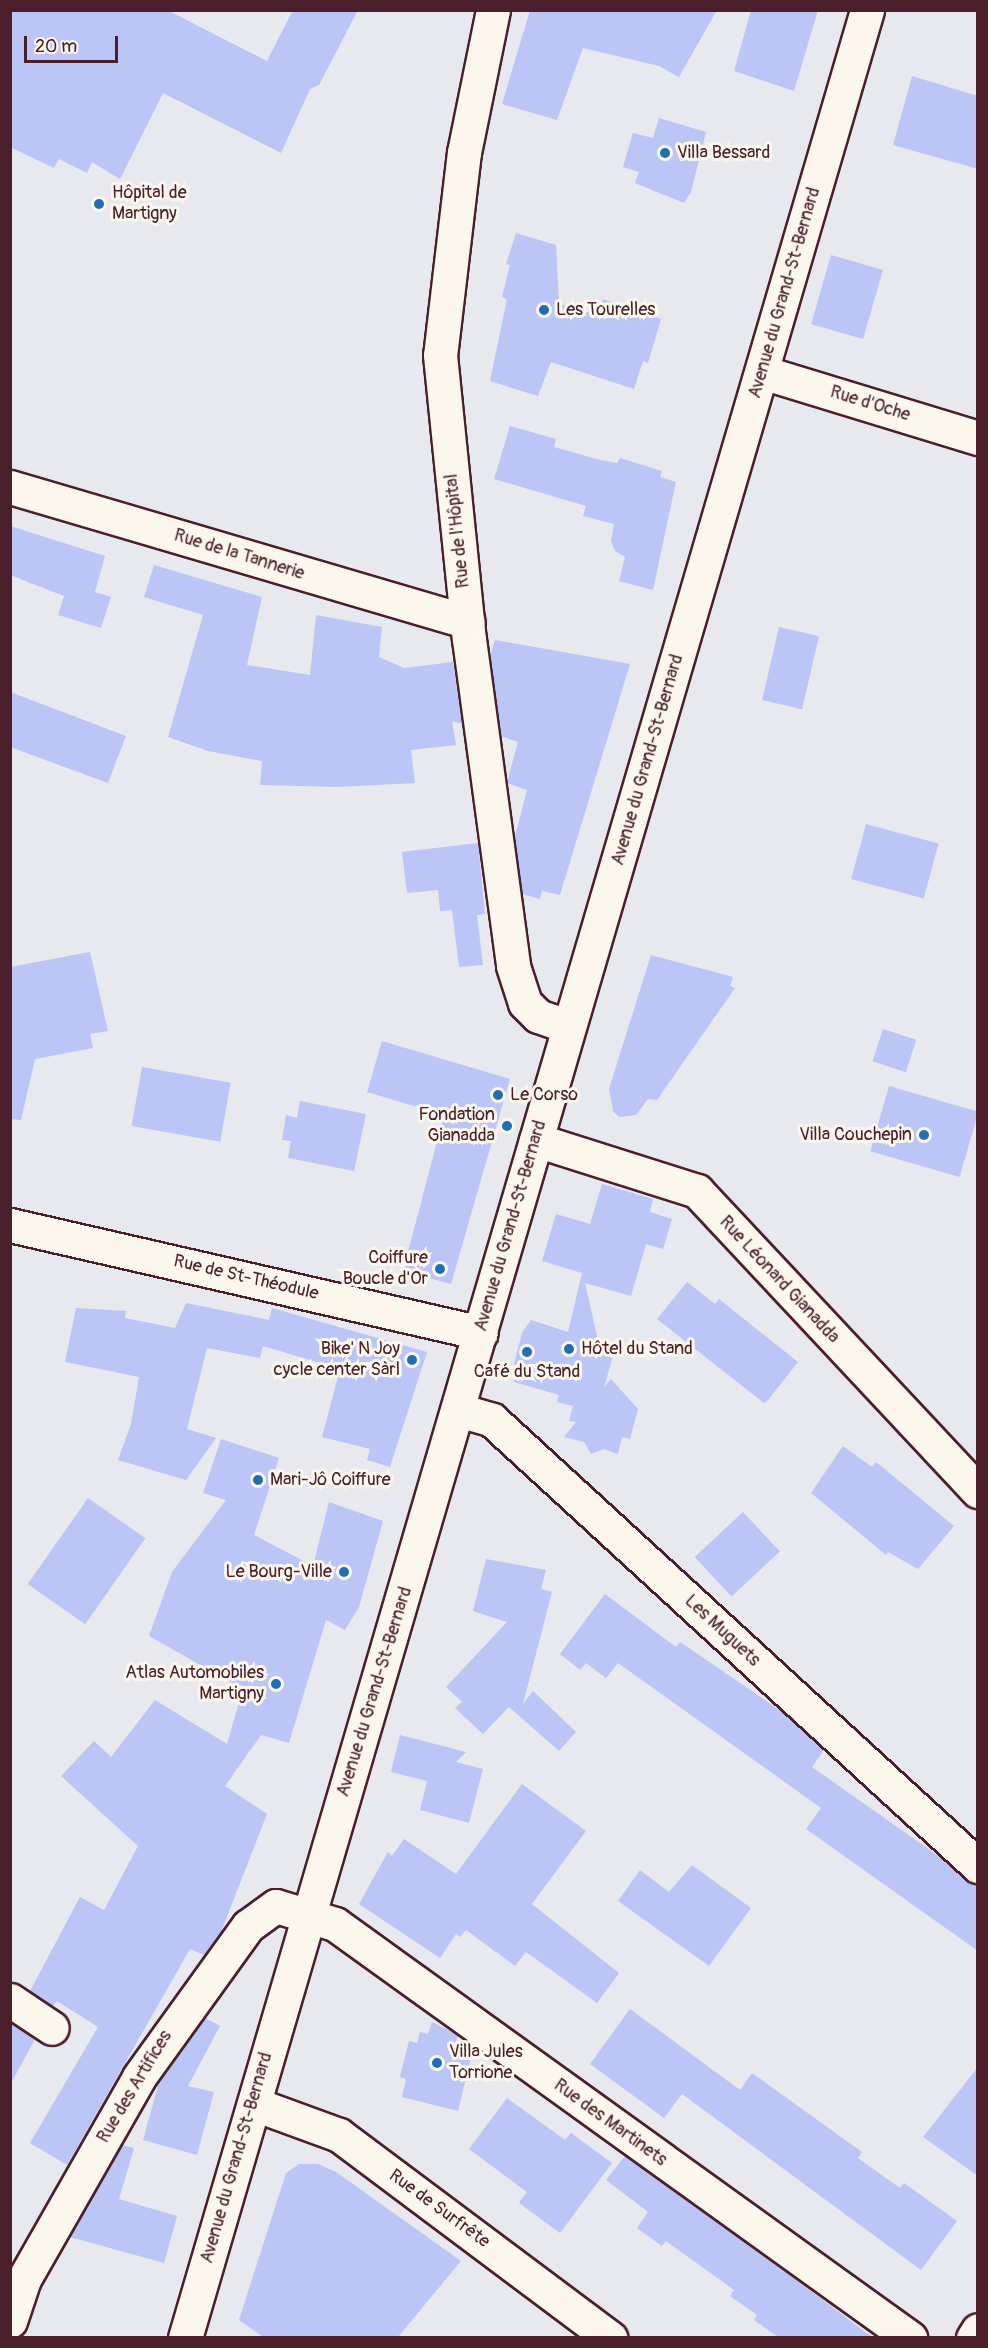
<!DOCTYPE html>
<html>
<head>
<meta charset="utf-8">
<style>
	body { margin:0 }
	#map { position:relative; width:988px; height:2348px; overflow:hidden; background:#e8e8ef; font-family:Pangolin,sans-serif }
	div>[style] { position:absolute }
	.building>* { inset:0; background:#bbc5f6; transform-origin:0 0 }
	.roads { filter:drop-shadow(2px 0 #4a1f2b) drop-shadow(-2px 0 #4a1f2b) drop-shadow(0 2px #4a1f2b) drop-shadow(0 -2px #4a1f2b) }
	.minor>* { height:33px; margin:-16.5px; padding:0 16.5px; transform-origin:16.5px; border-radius:16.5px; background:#fbf7ec }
	.dots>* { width:16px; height:16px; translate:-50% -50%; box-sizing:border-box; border:3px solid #fbf7ec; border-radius:50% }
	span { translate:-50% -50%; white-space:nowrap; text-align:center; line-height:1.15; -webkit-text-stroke:6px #fbf7ec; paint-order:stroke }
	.poi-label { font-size:18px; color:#4a1f2b }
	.left { translate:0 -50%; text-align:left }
	.right { translate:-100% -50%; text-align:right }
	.street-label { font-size:18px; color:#4a1f2b }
	.frame { position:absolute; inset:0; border:12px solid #4a1f2b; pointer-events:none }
	.scale { position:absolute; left:24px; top:36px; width:94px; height:27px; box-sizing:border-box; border:3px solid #4a1f2b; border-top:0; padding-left:8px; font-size:18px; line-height:21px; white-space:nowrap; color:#4a1f2b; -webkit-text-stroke:4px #fbf7ec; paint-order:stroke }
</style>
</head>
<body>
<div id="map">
	<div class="building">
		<div style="clip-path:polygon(10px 10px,167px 10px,267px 61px,293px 10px,358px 10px,319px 85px,310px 89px,281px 153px,163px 93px,120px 179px,92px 162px,87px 173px,59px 159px,54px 168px,10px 147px)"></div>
		<div style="clip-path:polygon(530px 10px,717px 10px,679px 77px,659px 66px,583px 48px,557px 120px,502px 104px)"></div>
		<div style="clip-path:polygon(751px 10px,818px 10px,794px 91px,734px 71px)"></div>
		<div style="clip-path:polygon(912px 76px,978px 96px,978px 169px,893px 145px)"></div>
		<div style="clip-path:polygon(659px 118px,706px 132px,691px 192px,684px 203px,635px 183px,639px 172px,623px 167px,633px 133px,653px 138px)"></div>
		<div style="clip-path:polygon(516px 233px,556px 245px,559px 304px,599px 314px,603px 299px,661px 319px,648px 363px,643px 361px,634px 389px,551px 362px,538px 396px,490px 381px,507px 299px,502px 297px,510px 265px,506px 264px)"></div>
		<div style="left:831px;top:255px;width:54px;height:72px;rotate:16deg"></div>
		<div style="clip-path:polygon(510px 426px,556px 439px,554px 447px,600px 460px,617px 463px,620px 458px,662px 471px,660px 477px,676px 482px,653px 590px,619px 581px,625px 557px,615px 551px,611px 541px,614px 524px,583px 516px,586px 506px,494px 479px)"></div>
		<div style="clip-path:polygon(10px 526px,105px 556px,95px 592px,111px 597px,101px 628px,58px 615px,64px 596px,10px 575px)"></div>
		<div style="clip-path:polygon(154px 565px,262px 597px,247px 665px,310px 675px,316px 615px,382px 627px,379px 657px,404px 668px,453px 662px,462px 724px,452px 721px,456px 745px,411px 750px,415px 783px,338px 787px,260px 785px,262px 761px,208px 751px,168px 737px,203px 615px,144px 597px)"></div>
		<div style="left:779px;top:627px;width:41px;height:75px;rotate:13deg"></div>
		<div style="clip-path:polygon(495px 640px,630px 664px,560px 895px,542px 891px,540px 899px,522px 894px,515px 837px,527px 790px,507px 783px,518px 742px,501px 736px,490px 657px)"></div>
		<div style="clip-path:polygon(10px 692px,126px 736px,108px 783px,10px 747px)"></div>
		<div style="left:866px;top:824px;width:75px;height:57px;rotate:15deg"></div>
		<div style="clip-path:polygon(478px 843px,485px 914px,477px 915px,483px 965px,459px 967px,452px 910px,440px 911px,438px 890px,407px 893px,402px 852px)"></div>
		<div style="clip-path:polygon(90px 952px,108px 1031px,90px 1034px,93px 1048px,35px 1059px,21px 1120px,10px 1119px,10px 967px)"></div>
		<div style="clip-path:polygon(651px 955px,733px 977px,730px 986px,735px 988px,657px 1100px,648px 1099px,636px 1115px,619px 1117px,613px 1111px,609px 1089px)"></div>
		<div style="left:883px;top:1029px;width:35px;height:34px;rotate:18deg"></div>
		<div style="clip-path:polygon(382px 1041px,510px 1079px,451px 1284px,403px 1271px,444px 1115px,367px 1092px)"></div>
		<div style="left:142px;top:1067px;width:90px;height:60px;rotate:10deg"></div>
		<div style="left:889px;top:1086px;width:93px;height:68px;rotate:16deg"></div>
		<div style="clip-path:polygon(300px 1101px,366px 1114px,354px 1171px,288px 1158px,291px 1141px,282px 1140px,286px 1115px,297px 1118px)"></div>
		<div style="clip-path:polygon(602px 1184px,653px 1199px,650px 1212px,672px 1219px,663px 1249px,646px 1244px,631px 1296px,585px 1283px,598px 1340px,616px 1346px,604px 1387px,611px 1379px,638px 1409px,630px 1439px,622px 1437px,618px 1454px,604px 1449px,591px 1454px,584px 1442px,564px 1437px,576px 1422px,569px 1421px,573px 1406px,557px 1402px,559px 1395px,514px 1382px,518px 1366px,514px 1364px,522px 1333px,531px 1320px,568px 1332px,582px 1273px,542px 1261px,556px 1214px,590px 1224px)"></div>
		<div style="clip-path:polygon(687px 1282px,715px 1304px,719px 1299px,798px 1362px,768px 1400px,764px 1403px,657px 1319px)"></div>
		<div style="clip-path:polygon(186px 1303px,269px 1320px,272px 1308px,427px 1352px,390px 1467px,367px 1460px,370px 1449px,322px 1437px,340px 1369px,263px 1346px,260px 1358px,207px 1348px,187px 1429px,216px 1438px,186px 1480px,118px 1460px,131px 1424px,139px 1377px,65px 1362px,76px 1308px,126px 1311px,125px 1318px,175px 1328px)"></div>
		<div style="clip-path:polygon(221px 1439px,279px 1458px,254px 1535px,313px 1566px,329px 1502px,383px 1521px,359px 1607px,345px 1630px,326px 1620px,289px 1743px,261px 1735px,225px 1786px,267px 1814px,221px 1932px,204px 1955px,190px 1949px,67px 2165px,30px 2143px,98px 2027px,57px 2001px,53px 2006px,30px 1991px,80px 1897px,104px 1910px,138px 1846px,61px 1776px,94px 1741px,111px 1757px,155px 1700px,227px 1744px,243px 1689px,149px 1636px,172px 1572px,226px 1500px,203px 1493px)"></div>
		<div style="clip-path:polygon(843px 1446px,872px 1467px,876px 1462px,954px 1526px,918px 1569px,888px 1552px,886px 1555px,811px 1493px)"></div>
		<div style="left:88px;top:1498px;width:70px;height:105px;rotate:35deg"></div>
		<div style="left:743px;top:1512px;width:54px;height:66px;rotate:47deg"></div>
		<div style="clip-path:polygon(486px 1559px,546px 1570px,541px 1589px,552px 1592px,523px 1704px,533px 1691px,576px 1732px,559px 1751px,509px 1707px,483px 1734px,455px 1708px,462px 1702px,446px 1687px,507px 1622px,473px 1611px)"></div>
		<div style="clip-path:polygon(605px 1594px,676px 1647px,680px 1642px,784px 1713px,824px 1750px,812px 1767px,978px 1884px,978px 1951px,806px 1829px,821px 1808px,618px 1663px,606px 1678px,586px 1663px,580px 1670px,560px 1654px)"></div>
		<div style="clip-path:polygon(400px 1735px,466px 1752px,456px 1762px,483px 1769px,469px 1823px,420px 1810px,427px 1781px,391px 1772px)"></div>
		<div style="clip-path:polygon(522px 1784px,586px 1831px,532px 1904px,619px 1973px,597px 2003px,526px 1952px,515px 1966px,466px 1930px,460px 1937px,456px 1934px,440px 1958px,359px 1904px,388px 1852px,392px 1856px,404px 1839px,456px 1874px)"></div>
		<div style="clip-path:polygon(692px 1865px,751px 1908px,709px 1966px,618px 1901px,640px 1870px,669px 1892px)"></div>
		<div style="clip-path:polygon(630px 2009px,740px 2090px,752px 2073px,862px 2152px,858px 2158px,900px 2188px,904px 2183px,957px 2221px,921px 2270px,682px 2094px,664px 2118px,590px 2064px)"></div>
		<div style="clip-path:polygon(205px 2018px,220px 2026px,188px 2086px,214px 2092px,197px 2155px,143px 2140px,159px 2082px)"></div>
		<div style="clip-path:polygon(432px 2022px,458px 2035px,455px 2045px,473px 2049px,458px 2111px,402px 2097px,406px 2079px,400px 2077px,409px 2041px,417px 2043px,420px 2032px,428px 2034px)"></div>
		<div style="clip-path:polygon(13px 2024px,35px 2039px,10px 2085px,10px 2028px)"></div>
		<div style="clip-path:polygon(978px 2067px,978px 2176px,923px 2137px)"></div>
		<div style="clip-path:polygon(507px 2098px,565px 2140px,571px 2133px,612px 2163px,560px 2233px,519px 2203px,527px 2192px,469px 2149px)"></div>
		<div style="clip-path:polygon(122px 2145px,134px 2148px,119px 2199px,177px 2216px,164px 2263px,70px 2237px)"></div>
		<div style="clip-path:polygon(625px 2156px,791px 2276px,872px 2337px,778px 2337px,754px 2320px,757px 2315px,730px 2296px,734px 2290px,666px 2241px,662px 2246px,637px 2228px,648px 2212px,606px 2180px)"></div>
		<div style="clip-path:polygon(299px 2164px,318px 2164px,336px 2172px,461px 2261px,398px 2337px,263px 2337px,239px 2320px,286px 2173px)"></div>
	</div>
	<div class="roads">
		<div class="minor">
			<div style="left:493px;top:10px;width:145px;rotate:101.5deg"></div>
			<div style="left:464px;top:152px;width:204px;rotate:96.7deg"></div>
			<div style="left:440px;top:355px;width:285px;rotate:84.2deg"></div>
			<div style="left:469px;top:639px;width:330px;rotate:82.3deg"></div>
			<div style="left:513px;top:966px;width:39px;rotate:72deg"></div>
			<div style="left:525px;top:1003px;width:18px;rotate:45deg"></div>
			<div style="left:538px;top:1016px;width:31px;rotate:19deg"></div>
			<div style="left:762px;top:372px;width:226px;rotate:17deg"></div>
			<div style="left:10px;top:487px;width:477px;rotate:16.4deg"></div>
			<div style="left:536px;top:1140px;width:169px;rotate:17.6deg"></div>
			<div style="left:697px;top:1191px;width:411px;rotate:46.9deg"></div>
			<div style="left:10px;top:1225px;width:483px;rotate:12.9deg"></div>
			<div style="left:458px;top:1410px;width:35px;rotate:16deg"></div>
			<div style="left:492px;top:1420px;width:660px;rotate:42.54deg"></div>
			<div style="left:10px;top:2000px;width:50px;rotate:33.7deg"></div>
			<div style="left:254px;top:2104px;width:90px;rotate:20deg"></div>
			<div style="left:339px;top:2135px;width:339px;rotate:36.8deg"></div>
			<div style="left:10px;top:2321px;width:44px;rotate:-71.6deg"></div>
			<div style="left:24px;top:2279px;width:232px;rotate:-60.3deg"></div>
			<div style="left:139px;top:2077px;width:186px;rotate:-54.2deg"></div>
			<div style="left:248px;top:1926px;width:34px;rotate:-36deg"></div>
			<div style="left:276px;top:1906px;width:62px;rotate:17deg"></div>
			<div style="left:335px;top:1924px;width:709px;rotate:35.75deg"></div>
			<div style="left:185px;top:2338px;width:2426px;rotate:-73.67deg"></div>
			<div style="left:973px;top:2338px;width:9px;rotate:-58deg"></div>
		</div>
	</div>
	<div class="dots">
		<div style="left:665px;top:153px;background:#1f6fb2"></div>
		<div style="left:99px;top:204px;background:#1f6fb2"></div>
		<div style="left:544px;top:310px;background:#1f6fb2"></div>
		<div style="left:498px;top:1095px;background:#1f6fb2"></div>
		<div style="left:507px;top:1126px;background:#1f6fb2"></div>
		<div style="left:924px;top:1135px;background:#1f6fb2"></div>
		<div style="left:440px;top:1269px;background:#1f6fb2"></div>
		<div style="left:569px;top:1349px;background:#1f6fb2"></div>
		<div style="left:527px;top:1352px;background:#1f6fb2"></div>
		<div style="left:412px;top:1360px;background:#1f6fb2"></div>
		<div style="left:258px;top:1480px;background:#1f6fb2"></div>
		<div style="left:344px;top:1572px;background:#1f6fb2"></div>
		<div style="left:276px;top:1684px;background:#1f6fb2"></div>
		<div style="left:437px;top:2063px;background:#1f6fb2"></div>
	</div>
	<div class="poi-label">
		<span class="left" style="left:677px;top:153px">Villa Bessard</span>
		<span class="left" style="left:112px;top:204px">Hôpital de<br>Martigny</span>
		<span class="left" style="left:556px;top:310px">Les Tourelles</span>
		<span class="left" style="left:510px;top:1095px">Le Corso</span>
		<span class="right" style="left:495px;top:1126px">Fondation<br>Gianadda</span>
		<span class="right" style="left:912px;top:1135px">Villa Couchepin</span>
		<span class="right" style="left:428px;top:1269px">Coiffure<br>Boucle d'Or</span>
		<span class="left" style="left:581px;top:1349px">Hôtel du Stand</span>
		<span class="right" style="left:400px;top:1360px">Bike' N Joy<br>cycle center Sàrl</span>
		<span style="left:527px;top:1372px">Café du Stand</span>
		<span class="left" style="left:270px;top:1480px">Mari-Jô Coiffure</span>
		<span class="right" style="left:332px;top:1572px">Le Bourg-Ville</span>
		<span class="right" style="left:264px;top:1684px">Atlas Automobiles<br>Martigny</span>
		<span class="left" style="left:449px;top:2063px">Villa Jules<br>Torrione</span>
	</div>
	<div class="street-label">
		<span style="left:785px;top:293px;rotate:-74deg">Avenue du Grand-St-Bernard</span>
		<span style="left:870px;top:404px;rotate:17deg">Rue d'Oche</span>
		<span style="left:458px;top:531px;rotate:-96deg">Rue de l'Hôpital</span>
		<span style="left:239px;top:555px;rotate:17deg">Rue de la Tannerie</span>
		<span style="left:648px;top:760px;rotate:-74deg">Avenue du Grand-St-Bernard</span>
		<span style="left:511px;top:1226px;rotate:-74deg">Avenue du Grand-St-Bernard</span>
		<span style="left:246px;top:1278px;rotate:13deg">Rue de St-Théodule</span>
		<span style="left:779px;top:1280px;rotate:47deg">Rue Léonard Gianadda</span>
		<span style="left:722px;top:1631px;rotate:43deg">Les Muguets</span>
		<span style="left:375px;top:1692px;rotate:-73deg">Avenue du Grand-St-Bernard</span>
		<span style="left:135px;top:2087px;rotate:-59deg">Rue des Artifices</span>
		<span style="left:610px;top:2123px;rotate:36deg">Rue des Martinets</span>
		<span style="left:237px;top:2158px;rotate:-74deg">Avenue du Grand-St-Bernard</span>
		<span style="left:439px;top:2209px;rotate:36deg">Rue de Surfrête</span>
	</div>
	<div class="frame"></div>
	<div class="scale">20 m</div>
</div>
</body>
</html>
